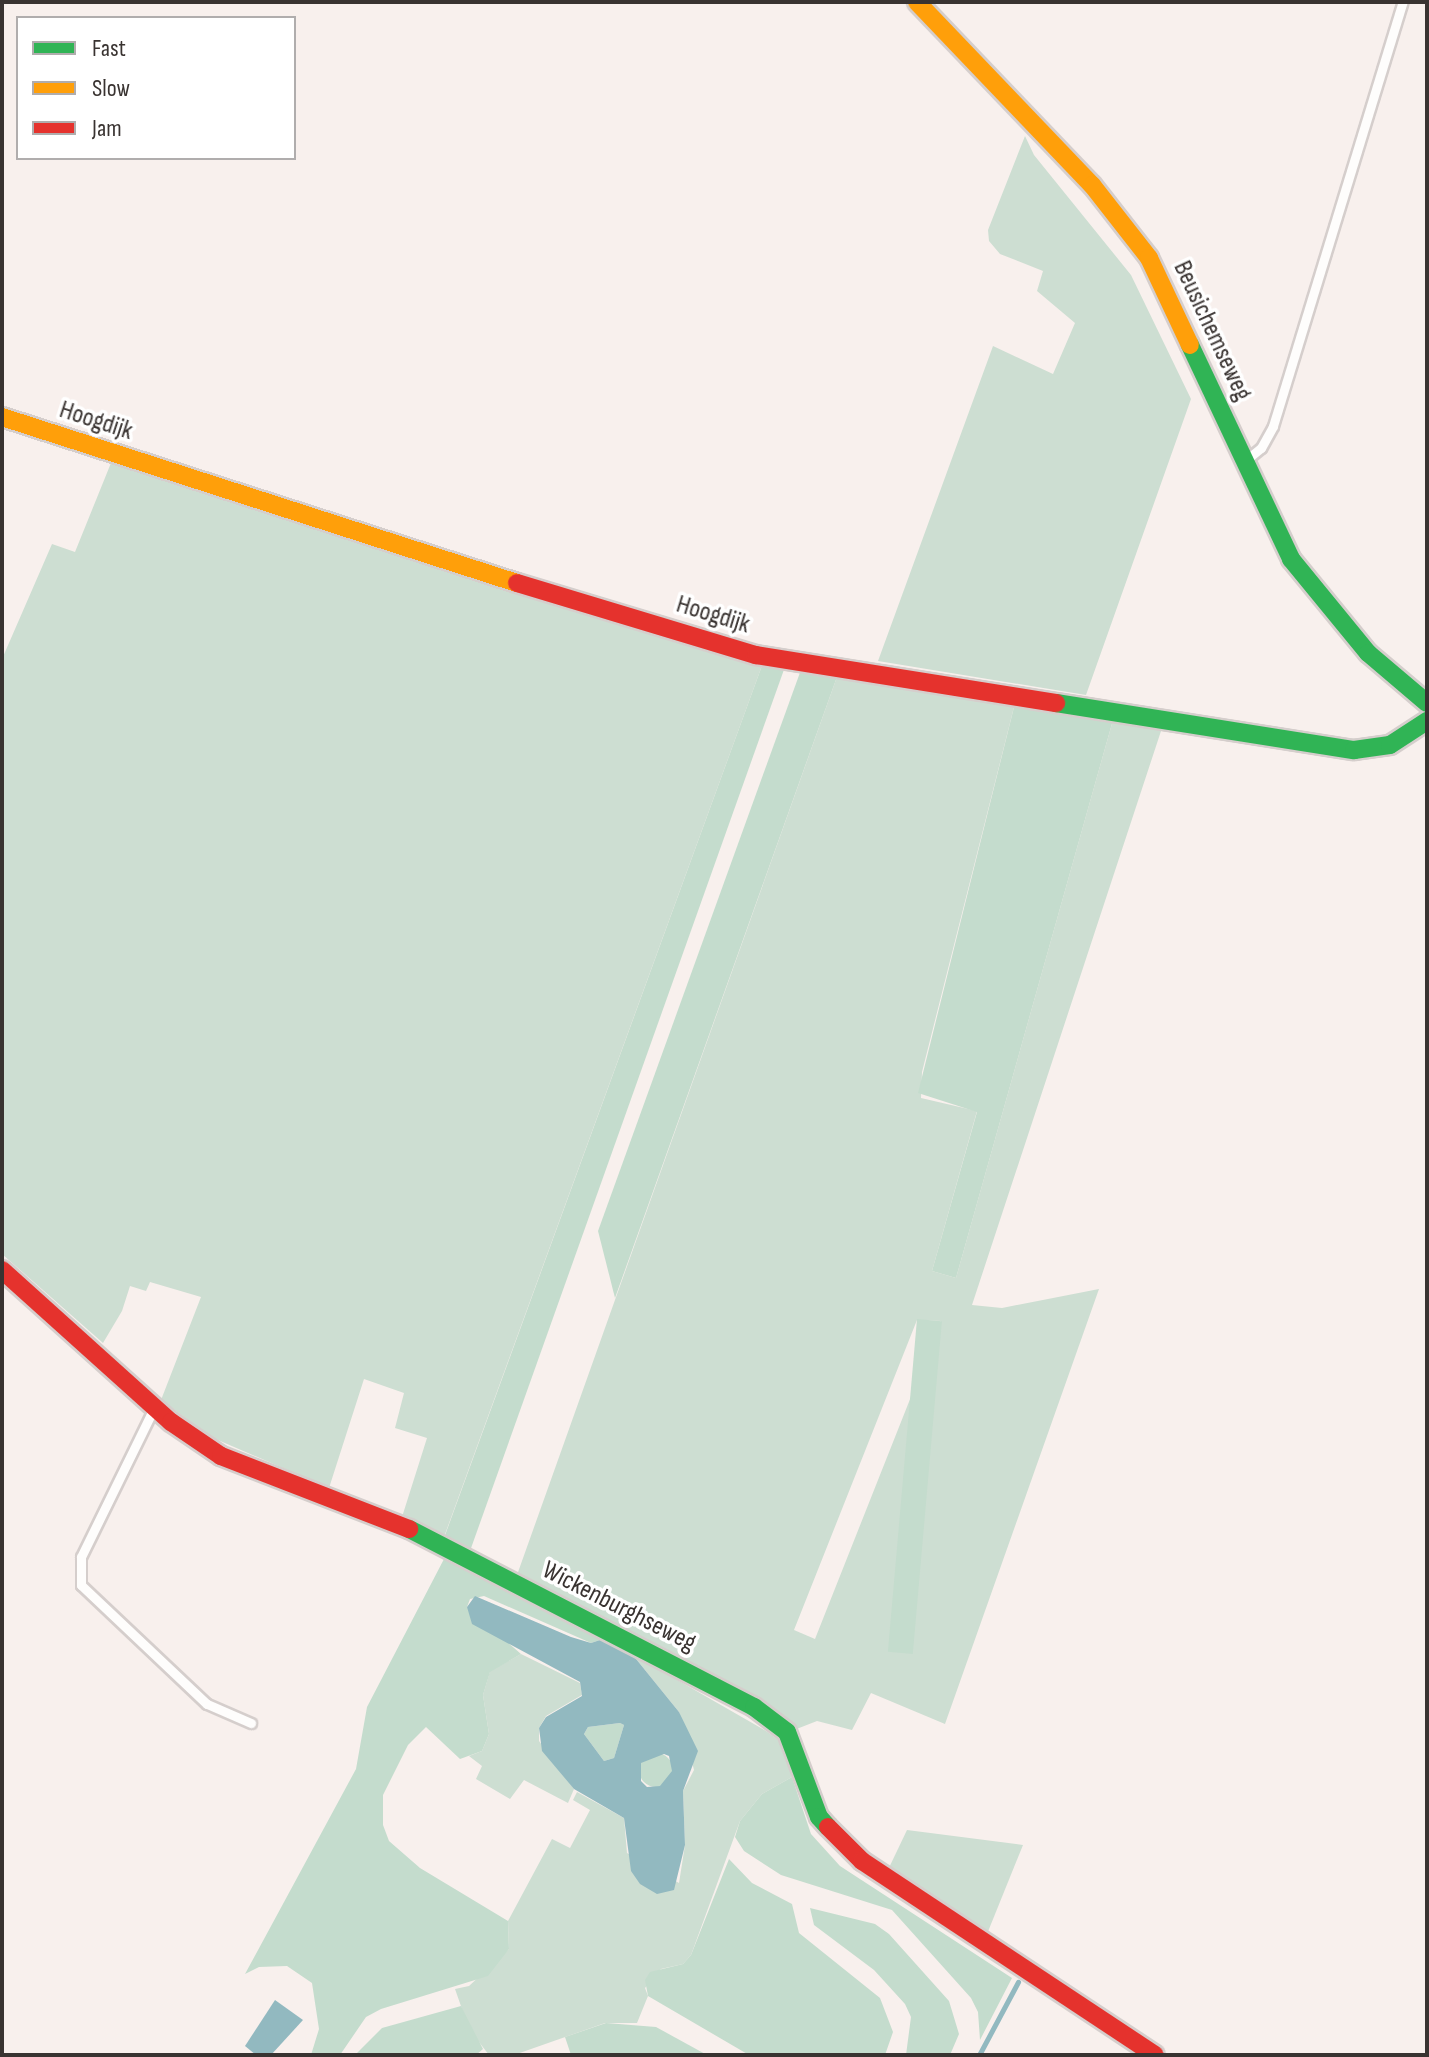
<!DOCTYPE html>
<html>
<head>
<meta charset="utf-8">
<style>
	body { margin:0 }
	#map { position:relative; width:1429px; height:2057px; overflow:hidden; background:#f8f0ed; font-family:"Sofia Sans Condensed",sans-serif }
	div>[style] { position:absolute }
	.green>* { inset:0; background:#cdded2 }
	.forest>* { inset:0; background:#c4dccd; transform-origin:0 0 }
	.round { border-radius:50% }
	.water>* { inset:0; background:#92b9c0 }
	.stream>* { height:5px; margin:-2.5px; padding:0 2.5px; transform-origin:2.5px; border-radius:2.5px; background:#92b9c0 }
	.roads { filter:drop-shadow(2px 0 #d5cecc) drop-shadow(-2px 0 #d5cecc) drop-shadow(0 2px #d5cecc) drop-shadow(0 -2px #d5cecc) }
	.lane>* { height:9px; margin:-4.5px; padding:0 4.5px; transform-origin:4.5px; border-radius:4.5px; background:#fefdfc }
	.fast>* { height:18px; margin:-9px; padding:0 9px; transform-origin:9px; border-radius:9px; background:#30b455 }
	.slow>* { height:18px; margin:-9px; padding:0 9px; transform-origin:9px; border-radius:9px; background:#ff9f0a }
	.jam>* { height:18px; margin:-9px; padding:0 9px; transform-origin:9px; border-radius:9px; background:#e5322d }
	span { translate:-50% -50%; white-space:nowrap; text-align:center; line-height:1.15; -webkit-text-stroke:7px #fff; paint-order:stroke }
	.street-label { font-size:26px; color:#393331 }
	.frame { position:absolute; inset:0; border:4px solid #393331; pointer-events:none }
	.legend { position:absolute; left:16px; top:16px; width:280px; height:144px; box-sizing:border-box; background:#fff; border:2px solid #b0adad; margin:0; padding:10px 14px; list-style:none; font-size:24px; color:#393331 }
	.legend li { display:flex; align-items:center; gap:16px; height:40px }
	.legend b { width:40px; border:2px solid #b0adad }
</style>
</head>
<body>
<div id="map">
	<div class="green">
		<div style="clip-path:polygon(1025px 136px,1034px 155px,1131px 275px,1191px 399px,1086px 695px,878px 661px,993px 346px,1053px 374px,1075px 323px,1037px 291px,1043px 271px,1000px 254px,989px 241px,988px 230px)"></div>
		<div style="clip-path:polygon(113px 458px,764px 660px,444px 1537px,402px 1517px,427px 1438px,395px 1428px,404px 1393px,364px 1379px,329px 1488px,211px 1437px,161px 1400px,201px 1297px,150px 1282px,146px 1291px,130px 1286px,122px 1311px,103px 1343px,2px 1254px,2px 659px,52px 544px,75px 552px)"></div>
		<div style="clip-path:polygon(evenodd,838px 674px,1015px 703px,922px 1072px,921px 1098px,977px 1111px,932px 1271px,956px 1278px,1113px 720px,1162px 728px,972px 1305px,1002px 1308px,1099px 1289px,945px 1724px,871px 1693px,852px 1730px,817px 1721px,794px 1730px,517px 1575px,838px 674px,917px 1320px,941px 1321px,815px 1639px,794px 1630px,917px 1320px)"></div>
		<div style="clip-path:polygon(521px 1654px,580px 1683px,582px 1695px,546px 1716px,539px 1728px,539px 1741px,574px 1789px,568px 1803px,524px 1780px,510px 1799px,476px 1779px,482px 1766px,469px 1756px,482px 1751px,489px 1734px,483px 1695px,490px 1671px)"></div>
		<div style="clip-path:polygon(632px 1654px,766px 1731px,781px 1742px,792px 1777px,762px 1794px,740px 1821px,691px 1955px,683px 1964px,661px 1969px,645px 1988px,648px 1996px,637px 2023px,605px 2023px,514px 2055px,489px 2055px,469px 2029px,455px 1989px,469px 1986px,509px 1949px,508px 1921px,552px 1839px,570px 1848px,590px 1810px,573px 1800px,577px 1792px,624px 1818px,627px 1853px,679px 1883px,685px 1845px,683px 1791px,694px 1770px,679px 1712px)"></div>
		<div style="clip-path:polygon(907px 1830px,1023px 1845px,985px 1939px,886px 1874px)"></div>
	</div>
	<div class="forest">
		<div style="clip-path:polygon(764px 660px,786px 664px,470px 1551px,444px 1538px)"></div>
		<div style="clip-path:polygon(802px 667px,838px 674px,615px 1298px,598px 1231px)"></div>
		<div style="clip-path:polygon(1015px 703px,1113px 720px,956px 1278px,932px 1271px,977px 1112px,918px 1093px)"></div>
		<div style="left:917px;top:1319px;width:25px;height:334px;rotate:5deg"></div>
		<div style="clip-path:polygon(444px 1559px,603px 1639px,591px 1643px,484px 1596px,470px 1599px,467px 1607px,521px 1654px,490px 1672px,483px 1695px,489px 1734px,482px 1751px,460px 1759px,426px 1727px,408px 1745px,383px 1795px,383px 1825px,389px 1841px,420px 1868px,508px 1921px,509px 1949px,488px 1976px,381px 2009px,366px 2017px,340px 2055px,311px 2055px,319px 2029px,312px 1983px,287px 1966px,259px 1967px,245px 1974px,356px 1769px,367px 1707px)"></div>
		<div style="clip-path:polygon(620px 1723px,624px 1725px,614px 1758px,604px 1761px,584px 1734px,588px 1727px)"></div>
		<div class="round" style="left:639px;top:1753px;width:34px;height:34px"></div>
		<div style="clip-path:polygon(792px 1777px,811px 1834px,840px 1866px,1012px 1978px,980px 2040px,978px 2012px,971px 1998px,892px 1910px,781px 1875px,744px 1851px,735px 1837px,740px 1821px,762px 1794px)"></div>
		<div style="clip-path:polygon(729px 1859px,752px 1883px,792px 1904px,799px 1933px,880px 1998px,893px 2032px,885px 2055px,749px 2055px,648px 1996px,645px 1980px,650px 1972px,683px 1964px,691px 1955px)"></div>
		<div style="clip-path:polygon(810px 1908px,875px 1924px,889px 1934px,949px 2001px,959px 2034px,950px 2055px,906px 2055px,911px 2017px,905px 2004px,874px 1970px,814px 1925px)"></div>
		<div style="clip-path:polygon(461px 2006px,483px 2049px,476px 2055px,355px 2055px,382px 2028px)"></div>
		<div style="clip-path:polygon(606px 2023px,656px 2027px,707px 2055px,571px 2055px,565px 2037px)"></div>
	</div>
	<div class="water">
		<div style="clip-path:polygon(evenodd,475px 1596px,571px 1637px,591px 1643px,603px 1639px,632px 1654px,679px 1712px,698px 1751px,683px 1791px,685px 1845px,674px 1890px,657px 1894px,640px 1884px,631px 1871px,624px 1818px,574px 1789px,542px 1751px,539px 1728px,546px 1717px,582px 1696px,580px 1682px,472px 1624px,467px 1607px,475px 1596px,620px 1723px,624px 1725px,614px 1758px,604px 1761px,584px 1734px,588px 1727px,620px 1723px,475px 1596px,664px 1754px,669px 1756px,672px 1771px,660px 1786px,647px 1787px,641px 1781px,641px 1763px,664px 1754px)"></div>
		<div style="clip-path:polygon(275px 2000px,303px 2020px,271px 2055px,256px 2055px,245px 2046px)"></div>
	</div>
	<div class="stream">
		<div style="left:979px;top:2055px;width:83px;rotate:-61.9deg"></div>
	</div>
	<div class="roads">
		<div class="lane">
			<div style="left:1246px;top:460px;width:19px;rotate:-39deg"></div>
			<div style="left:1261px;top:448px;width:25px;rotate:-61deg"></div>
			<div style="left:1273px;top:426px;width:443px;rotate:-73deg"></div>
			<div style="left:153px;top:1410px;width:164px;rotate:116.1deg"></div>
			<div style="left:81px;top:1557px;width:28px;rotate:90deg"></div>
			<div style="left:81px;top:1585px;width:173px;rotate:43.4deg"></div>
			<div style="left:207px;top:1704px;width:48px;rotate:23.4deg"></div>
		</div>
		<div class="fast">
			<div style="left:1190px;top:345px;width:237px;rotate:64.7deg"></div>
			<div style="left:1291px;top:559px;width:122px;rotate:50.7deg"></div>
			<div style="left:1368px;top:653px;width:77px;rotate:40.3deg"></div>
			<div style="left:1056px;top:703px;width:302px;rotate:9deg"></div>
			<div style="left:1354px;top:750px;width:36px;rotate:-8deg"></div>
			<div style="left:1390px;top:745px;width:44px;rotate:-33deg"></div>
			<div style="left:409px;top:1529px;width:388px;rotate:27.3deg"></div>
			<div style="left:754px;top:1707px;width:41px;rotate:37.1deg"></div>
			<div style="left:787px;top:1732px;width:91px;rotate:69.4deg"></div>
			<div style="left:819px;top:1817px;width:13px;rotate:48deg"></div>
		</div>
		<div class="slow">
			<div style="left:917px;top:2px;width:253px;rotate:46.3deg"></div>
			<div style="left:1092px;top:185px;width:93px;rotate:52deg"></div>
			<div style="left:1149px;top:258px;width:96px;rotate:64.8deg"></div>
			<div style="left:2px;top:417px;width:541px;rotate:17.87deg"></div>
		</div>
		<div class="jam">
			<div style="left:517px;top:583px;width:250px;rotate:16.8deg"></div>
			<div style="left:756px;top:655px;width:304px;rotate:9.1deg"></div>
			<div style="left:2px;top:1270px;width:227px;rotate:42deg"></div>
			<div style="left:171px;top:1422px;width:60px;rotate:34.2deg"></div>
			<div style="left:221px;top:1456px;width:202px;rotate:21.2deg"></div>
			<div style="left:828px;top:1827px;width:48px;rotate:45deg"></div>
			<div style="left:862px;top:1861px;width:351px;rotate:33.5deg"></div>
		</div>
	</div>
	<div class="street-label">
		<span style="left:1212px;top:331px;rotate:65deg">Beusichemseweg</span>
		<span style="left:96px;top:421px;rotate:18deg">Hoogdijk</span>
		<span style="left:713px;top:615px;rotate:17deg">Hoogdijk</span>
		<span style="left:619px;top:1607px;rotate:27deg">Wickenburghseweg</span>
	</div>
	<div class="frame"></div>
	<ul class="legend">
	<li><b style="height:10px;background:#30b455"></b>Fast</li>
	<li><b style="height:10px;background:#ff9f0a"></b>Slow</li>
	<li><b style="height:10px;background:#e5322d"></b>Jam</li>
	</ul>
</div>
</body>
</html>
